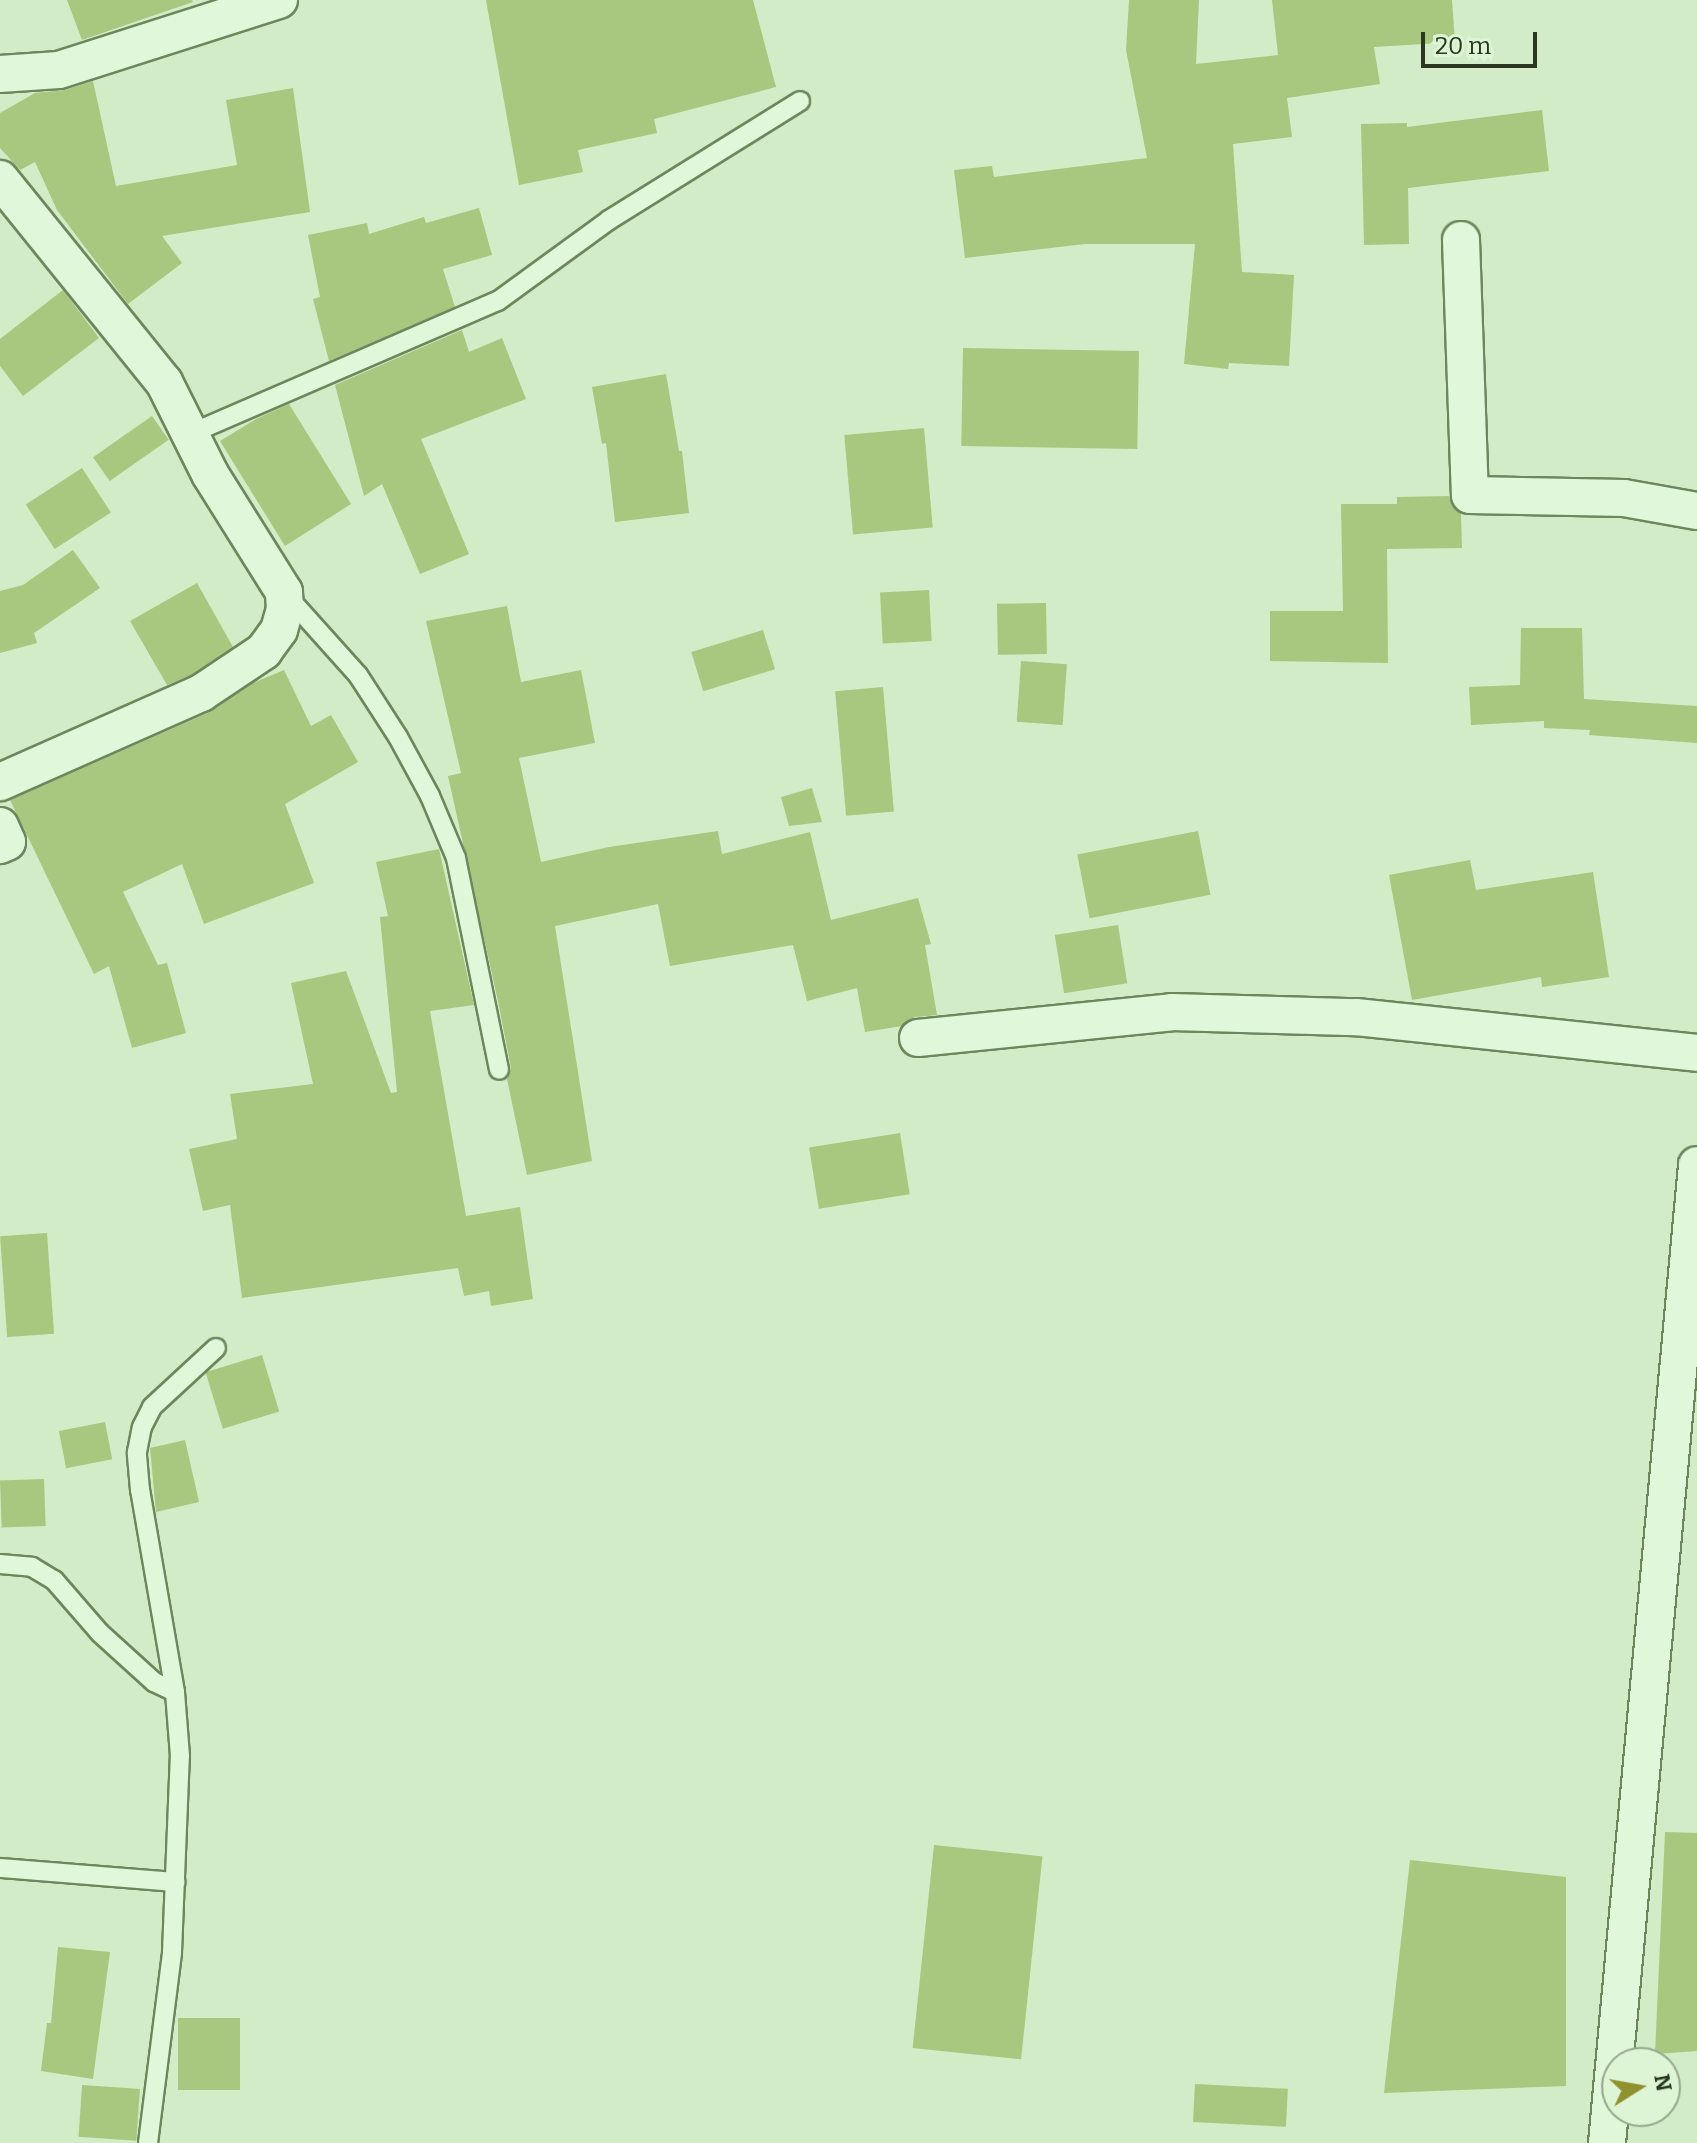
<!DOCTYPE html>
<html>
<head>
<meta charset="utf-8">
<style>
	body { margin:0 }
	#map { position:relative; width:1697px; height:2143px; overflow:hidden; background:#d1ecc6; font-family:Bitter,serif }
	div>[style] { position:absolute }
	.building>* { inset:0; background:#a7c87e; transform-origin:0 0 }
	.roads { filter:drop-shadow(2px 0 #6f865d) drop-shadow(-2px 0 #6f865d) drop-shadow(0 2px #6f865d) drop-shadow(0 -2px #6f865d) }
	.service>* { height:18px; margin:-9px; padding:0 9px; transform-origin:9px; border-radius:9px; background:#e1f7d9 }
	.minor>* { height:36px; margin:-18px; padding:0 18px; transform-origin:18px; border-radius:18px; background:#e1f7d9 }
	span { translate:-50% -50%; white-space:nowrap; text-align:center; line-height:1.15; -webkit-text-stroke:7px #ddf4d5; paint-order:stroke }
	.north { position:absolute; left:1601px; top:2047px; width:80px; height:80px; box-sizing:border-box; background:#ddf4d5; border:2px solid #96a88d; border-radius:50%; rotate:79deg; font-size:22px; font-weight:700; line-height:32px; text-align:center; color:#2b3720 }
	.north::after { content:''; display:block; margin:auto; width:28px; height:36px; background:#909230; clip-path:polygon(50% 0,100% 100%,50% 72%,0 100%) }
	.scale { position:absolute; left:1421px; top:32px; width:116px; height:36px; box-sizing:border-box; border:4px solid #2b3720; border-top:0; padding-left:10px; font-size:24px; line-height:28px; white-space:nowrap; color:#2b3720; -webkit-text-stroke:6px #ddf4d5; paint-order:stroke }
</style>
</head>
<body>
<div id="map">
	<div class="building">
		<div style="clip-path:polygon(67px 0,192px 0,193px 2px,82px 40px)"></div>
		<div style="clip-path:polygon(486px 0,753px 0,776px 87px,654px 119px,657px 133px,578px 150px,583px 172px,519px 185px)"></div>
		<div style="clip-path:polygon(1129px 0,1199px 0,1196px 64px,1278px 55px,1272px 0,1452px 0,1455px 42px,1374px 47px,1380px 84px,1287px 98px,1292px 137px,1233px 144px,1242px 272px,1294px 275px,1289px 366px,1229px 363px,1228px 369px,1184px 364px,1195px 244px,1085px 244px,965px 258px,954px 170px,992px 166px,994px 177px,1147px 158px,1126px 50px)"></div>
		<div style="clip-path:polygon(93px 81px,116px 186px,237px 165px,226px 100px,293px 88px,310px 212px,162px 236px,182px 263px,128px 304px,57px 210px,35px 162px,20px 170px,0 148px,0 113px,35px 93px,65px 90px)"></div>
		<div style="clip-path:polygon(1542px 110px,1549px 171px,1408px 188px,1409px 244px,1364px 245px,1361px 124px,1407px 123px,1407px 127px)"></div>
		<div style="clip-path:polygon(479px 208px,492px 255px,443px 269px,455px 307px,329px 361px,313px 299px,320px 297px,308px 235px,367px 223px,369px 234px,424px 217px,426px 223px)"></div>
		<div style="clip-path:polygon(63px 290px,99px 338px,23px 396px,0 366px,0 339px)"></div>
		<div style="clip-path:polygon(462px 330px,469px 352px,502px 338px,526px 399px,421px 439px,469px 554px,420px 574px,382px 484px,364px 496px,335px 385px)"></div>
		<div style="left:963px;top:348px;width:176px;height:98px;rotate:1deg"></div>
		<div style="clip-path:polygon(666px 374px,679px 451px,682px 451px,689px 513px,615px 522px,606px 443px,602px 444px,592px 387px)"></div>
		<div style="clip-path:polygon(289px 404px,351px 504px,285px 546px,220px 441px,256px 419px)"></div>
		<div style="left:152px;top:416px;width:29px;height:72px;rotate:55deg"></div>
		<div style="left:924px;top:428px;width:100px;height:80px;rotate:85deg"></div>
		<div style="left:82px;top:468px;width:53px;height:67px;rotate:57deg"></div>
		<div style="clip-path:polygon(1449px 496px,1452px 506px,1461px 514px,1462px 548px,1387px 549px,1388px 663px,1270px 661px,1270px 611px,1343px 611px,1341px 504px,1397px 504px,1397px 497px)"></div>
		<div style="clip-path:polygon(73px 550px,100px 588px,34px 633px,37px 643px,0 653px,0 591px,23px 585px)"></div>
		<div style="clip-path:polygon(197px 583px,233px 647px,191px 675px,167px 685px,130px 621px)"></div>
		<div style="left:929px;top:590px;width:51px;height:49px;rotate:87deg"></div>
		<div style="left:1046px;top:603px;width:51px;height:49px;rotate:89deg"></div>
		<div style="clip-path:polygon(507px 606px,521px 682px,581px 670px,595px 743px,519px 758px,541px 862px,609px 847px,718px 831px,722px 854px,810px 832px,831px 920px,918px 898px,931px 944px,925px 945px,937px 1015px,915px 1017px,902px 1026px,865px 1032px,857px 988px,807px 1001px,793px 945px,670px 966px,658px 904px,555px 926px,592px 1161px,527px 1175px,507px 1079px,511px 1068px,498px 1001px,448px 776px,461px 773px,426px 621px)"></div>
		<div style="clip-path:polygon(1521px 628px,1582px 628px,1584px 699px,1697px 706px,1697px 743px,1589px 735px,1590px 730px,1544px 728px,1544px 721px,1471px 725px,1469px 687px,1520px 685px)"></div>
		<div style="left:763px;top:630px;width:41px;height:75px;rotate:73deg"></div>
		<div style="left:1021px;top:661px;width:46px;height:61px;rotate:4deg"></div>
		<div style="clip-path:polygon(284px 670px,311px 726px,331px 715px,358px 762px,285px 804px,314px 883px,204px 924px,182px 864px,123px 892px,158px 965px,167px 963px,186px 1033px,132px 1048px,109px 966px,94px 974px,10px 800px,210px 712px,253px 683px)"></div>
		<div style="left:883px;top:687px;width:125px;height:48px;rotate:85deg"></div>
		<div style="clip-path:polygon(812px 788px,822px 822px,789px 826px,781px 797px)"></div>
		<div style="left:1198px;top:831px;width:65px;height:123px;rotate:79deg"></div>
		<div style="clip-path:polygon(439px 849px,474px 1005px,430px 1011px,466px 1216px,520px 1207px,533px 1299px,491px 1306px,489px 1291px,464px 1296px,458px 1268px,242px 1298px,230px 1205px,203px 1211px,189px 1149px,237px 1139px,230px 1094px,313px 1084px,291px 983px,346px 971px,391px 1093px,397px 1092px,380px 917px,388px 916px,376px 862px)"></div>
		<div style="clip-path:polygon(1470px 860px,1476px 890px,1593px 872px,1609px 977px,1542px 987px,1541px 977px,1412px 1000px,1389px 875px)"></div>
		<div style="left:1118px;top:925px;width:59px;height:64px;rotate:81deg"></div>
		<div style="left:900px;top:1133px;width:62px;height:92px;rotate:81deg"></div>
		<div style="left:47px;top:1233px;width:101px;height:47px;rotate:86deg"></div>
		<div style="left:262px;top:1355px;width:59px;height:59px;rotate:73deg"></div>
		<div style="left:105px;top:1422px;width:38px;height:47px;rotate:79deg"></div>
		<div style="clip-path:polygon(185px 1440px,199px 1502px,156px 1512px,150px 1448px)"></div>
		<div style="left:44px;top:1479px;width:47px;height:44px;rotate:88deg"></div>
		<div style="clip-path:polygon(1665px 1832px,1697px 1833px,1697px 2051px,1655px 2054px)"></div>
		<div style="left:934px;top:1845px;width:109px;height:204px;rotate:6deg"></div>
		<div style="clip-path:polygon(1410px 1860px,1566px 1877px,1566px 2086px,1384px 2093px)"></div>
		<div style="clip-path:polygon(58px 1947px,110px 1952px,93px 2079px,41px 2071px,47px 2023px,51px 2023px)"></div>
		<div style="left:178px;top:2018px;width:62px;height:72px"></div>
		<div style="left:1195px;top:2084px;width:93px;height:38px;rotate:3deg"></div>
		<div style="left:140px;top:2089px;width:52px;height:58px;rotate:94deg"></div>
	</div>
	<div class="roads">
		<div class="service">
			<div style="left:190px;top:434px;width:335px;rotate:-23.4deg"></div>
			<div style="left:498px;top:301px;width:137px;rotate:-36.1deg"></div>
			<div style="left:609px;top:220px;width:225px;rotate:-31.9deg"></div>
			<div style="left:288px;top:597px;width:105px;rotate:48.1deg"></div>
			<div style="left:358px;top:675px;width:74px;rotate:57.2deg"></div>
			<div style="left:398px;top:737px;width:67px;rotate:61.5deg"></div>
			<div style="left:430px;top:796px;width:67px;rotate:67.2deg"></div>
			<div style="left:456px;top:858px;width:216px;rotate:78.5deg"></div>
			<div style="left:0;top:1564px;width:32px;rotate:5deg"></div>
			<div style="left:32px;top:1567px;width:26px;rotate:31deg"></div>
			<div style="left:54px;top:1580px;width:70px;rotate:49deg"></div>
			<div style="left:100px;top:1633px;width:73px;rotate:42.2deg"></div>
			<div style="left:154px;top:1682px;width:23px;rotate:25deg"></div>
			<div style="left:0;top:1868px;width:176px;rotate:4.6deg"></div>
			<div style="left:148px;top:2143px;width:193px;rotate:-82.8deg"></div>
			<div style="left:172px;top:1952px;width:196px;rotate:-87.7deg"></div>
			<div style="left:180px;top:1756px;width:64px;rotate:-94.5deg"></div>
			<div style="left:175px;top:1692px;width:205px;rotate:-99.8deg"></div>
			<div style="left:140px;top:1490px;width:38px;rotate:-95deg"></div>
			<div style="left:137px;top:1452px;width:25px;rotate:-79deg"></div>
			<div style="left:142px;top:1427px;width:22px;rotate:-63deg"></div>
			<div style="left:152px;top:1407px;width:87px;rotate:-42.7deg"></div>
		</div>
		<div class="minor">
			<div style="left:0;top:74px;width:59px;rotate:-3.9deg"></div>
			<div style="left:59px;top:70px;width:231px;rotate:-17.7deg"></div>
			<div style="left:0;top:179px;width:261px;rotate:51.1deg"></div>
			<div style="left:164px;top:382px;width:103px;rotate:63.4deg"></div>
			<div style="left:210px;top:474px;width:139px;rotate:57.9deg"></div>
			<div style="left:284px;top:592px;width:17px;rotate:87deg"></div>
			<div style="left:285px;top:609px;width:22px;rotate:106deg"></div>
			<div style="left:279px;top:630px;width:26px;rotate:126deg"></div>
			<div style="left:264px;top:651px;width:76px;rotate:146.3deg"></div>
			<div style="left:201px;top:693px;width:220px;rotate:156.1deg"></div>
			<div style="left:1461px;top:240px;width:255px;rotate:88deg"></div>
			<div style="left:1470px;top:495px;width:154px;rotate:1.1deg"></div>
			<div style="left:1624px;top:498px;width:74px;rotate:10.1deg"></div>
			<div style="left:0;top:826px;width:17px;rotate:66deg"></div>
			<div style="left:7px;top:842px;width:8px;rotate:157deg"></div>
			<div style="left:918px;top:1038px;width:255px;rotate:-5.8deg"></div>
			<div style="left:1172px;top:1012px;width:184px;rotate:1.6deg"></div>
			<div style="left:1356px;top:1017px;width:343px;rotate:6deg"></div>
			<div style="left:1607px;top:2143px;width:982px;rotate:-84.74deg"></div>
		</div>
	</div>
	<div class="north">N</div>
	<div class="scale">20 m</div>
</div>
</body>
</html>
